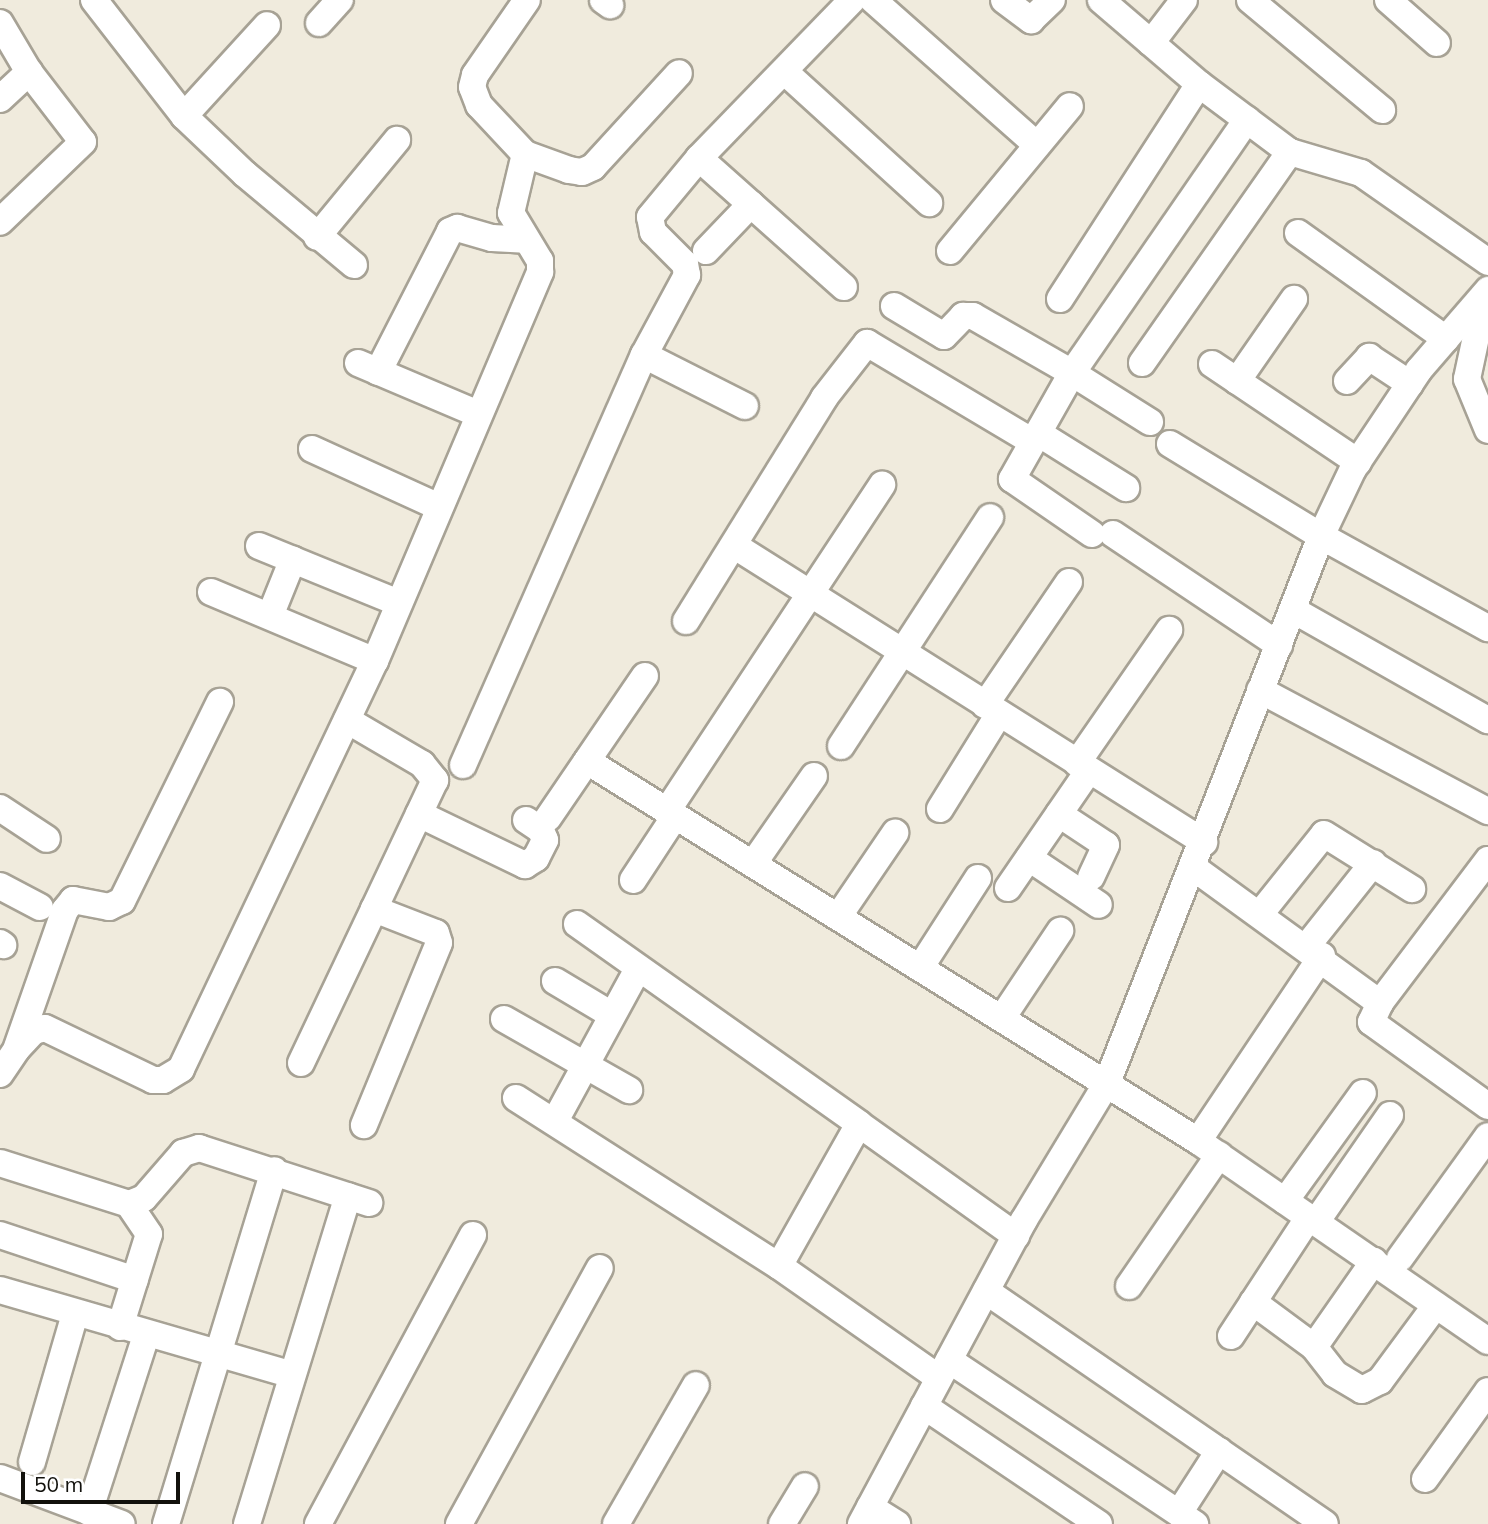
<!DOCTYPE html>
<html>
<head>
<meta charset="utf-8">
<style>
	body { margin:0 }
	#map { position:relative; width:1488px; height:1524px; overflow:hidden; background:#f0ebdd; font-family:Mulish,sans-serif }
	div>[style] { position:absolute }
	.roads { filter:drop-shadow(2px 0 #a7a295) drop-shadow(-2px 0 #a7a295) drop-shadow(0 2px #a7a295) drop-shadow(0 -2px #a7a295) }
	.minor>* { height:26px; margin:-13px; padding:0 13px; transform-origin:13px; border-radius:13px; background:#fff }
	span { translate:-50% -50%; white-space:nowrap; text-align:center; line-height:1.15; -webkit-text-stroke:7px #fff; paint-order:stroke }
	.scale { position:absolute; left:21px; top:1472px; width:159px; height:32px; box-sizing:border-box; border:4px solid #12110c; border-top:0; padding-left:9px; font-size:21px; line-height:24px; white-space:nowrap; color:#12110c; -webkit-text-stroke:5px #fff; paint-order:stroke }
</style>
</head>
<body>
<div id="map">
	<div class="roads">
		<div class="minor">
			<div style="left:94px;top:0;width:147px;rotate:52.2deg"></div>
			<div style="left:184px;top:116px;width:84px;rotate:43.6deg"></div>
			<div style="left:245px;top:174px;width:142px;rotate:39.9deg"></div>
			<div style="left:603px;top:0;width:9px;rotate:36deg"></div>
			<div style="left:873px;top:0;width:219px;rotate:41.5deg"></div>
			<div style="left:1004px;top:0;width:34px;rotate:37deg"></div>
			<div style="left:1031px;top:20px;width:29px;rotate:-44deg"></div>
			<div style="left:1101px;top:0;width:129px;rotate:40.6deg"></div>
			<div style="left:1199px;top:84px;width:114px;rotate:36.8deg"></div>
			<div style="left:1290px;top:152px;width:74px;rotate:16.5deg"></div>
			<div style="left:1361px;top:173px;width:155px;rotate:35deg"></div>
			<div style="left:1250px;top:0;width:172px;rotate:39.8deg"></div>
			<div style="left:1388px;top:0;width:65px;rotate:41.3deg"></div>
			<div style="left:0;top:23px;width:57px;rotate:59.4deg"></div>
			<div style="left:29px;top:72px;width:88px;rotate:52.4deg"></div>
			<div style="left:83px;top:142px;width:115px;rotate:136.1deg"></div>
			<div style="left:319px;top:23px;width:31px;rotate:-48deg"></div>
			<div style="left:1151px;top:43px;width:54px;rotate:-52.5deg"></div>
			<div style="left:785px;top:72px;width:195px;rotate:42.3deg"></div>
			<div style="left:0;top:99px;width:40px;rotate:-43deg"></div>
			<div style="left:184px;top:116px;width:123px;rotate:-47.6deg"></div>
			<div style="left:525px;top:154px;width:47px;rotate:20deg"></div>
			<div style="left:569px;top:170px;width:13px;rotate:9deg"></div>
			<div style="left:582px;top:172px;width:12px;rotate:-24deg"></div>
			<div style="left:593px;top:167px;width:127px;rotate:-47.5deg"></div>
			<div style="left:699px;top:158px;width:194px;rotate:41.7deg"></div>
			<div style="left:1298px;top:233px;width:182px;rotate:35.6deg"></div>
			<div style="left:317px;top:237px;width:126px;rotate:-50.5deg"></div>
			<div style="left:706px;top:251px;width:65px;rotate:-46.2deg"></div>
			<div style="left:950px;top:251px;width:188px;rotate:-50.4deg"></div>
			<div style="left:1485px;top:295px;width:86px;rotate:102.1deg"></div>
			<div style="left:1467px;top:379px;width:55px;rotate:67.6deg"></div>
			<div style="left:1060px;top:299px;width:256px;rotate:-57.1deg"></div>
			<div style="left:894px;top:306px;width:58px;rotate:31deg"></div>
			<div style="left:944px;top:336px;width:28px;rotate:-46deg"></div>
			<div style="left:963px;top:316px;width:10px"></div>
			<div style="left:973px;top:316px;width:114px;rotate:29.9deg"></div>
			<div style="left:1072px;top:373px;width:122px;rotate:119.5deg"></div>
			<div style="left:1012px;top:479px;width:97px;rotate:34.5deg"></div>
			<div style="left:644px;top:355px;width:113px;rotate:26.8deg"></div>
			<div style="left:358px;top:363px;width:130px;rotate:23deg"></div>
			<div style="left:1142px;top:363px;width:258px;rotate:-55deg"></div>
			<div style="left:1212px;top:364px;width:176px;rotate:33.9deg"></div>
			<div style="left:378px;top:372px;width:158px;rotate:-62.9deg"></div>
			<div style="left:450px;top:231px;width:8px;rotate:-23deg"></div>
			<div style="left:457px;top:228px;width:36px;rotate:16deg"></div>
			<div style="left:492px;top:238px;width:33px;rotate:3deg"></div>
			<div style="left:1237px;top:381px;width:100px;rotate:-55.2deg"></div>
			<div style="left:1347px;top:381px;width:33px;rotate:-47deg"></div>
			<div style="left:1369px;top:357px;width:49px;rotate:33.4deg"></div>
			<div style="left:1150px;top:422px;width:92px;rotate:-147.9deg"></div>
			<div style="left:1072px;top:373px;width:308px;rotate:-55.4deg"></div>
			<div style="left:1038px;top:433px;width:104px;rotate:32deg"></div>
			<div style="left:1170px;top:444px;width:177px;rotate:31.4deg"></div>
			<div style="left:1321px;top:536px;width:191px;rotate:28.9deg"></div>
			<div style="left:312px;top:449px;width:140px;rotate:24.5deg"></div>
			<div style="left:1113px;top:534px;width:200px;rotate:33.8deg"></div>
			<div style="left:259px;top:546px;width:151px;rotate:22.2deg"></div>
			<div style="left:735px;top:546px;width:555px;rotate:32.26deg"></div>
			<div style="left:211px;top:592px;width:178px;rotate:22.8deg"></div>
			<div style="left:1295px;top:611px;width:222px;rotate:29.5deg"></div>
			<div style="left:270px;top:616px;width:61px;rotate:-68deg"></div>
			<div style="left:686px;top:621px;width:262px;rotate:-58.2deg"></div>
			<div style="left:824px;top:398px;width:70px;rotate:-52deg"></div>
			<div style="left:867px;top:343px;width:193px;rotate:30.8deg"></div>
			<div style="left:1260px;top:690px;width:258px;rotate:28deg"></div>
			<div style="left:985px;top:705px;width:149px;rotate:-55.7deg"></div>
			<div style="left:347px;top:720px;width:87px;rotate:30.4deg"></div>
			<div style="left:422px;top:764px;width:21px;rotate:51deg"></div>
			<div style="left:435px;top:780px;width:143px;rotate:115.3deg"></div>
			<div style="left:374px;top:909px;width:66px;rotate:21.2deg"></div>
			<div style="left:436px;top:933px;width:10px;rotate:73deg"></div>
			<div style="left:439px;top:943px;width:197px;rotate:112.4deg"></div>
			<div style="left:841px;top:746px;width:273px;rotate:-56.9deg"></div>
			<div style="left:587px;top:761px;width:720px;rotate:31.88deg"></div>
			<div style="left:1198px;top:1141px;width:352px;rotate:34.6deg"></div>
			<div style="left:1077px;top:763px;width:162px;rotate:-55.3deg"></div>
			<div style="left:463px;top:765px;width:448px;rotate:-66.2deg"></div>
			<div style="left:644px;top:355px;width:91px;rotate:-61.7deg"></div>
			<div style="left:687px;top:275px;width:11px;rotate:-100deg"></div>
			<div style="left:685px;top:264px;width:45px;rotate:-135deg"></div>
			<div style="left:653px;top:232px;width:15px;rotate:-101deg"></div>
			<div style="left:650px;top:217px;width:77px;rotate:-50.3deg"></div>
			<div style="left:699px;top:158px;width:220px;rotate:-45.9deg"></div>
			<div style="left:0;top:808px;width:56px;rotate:33.4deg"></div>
			<div style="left:940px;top:809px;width:112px;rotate:-58.2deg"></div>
			<div style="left:667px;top:811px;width:391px;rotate:-56.6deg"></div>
			<div style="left:419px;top:814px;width:118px;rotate:25.7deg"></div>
			<div style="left:525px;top:865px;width:13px;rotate:-32deg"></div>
			<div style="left:536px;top:858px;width:20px;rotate:-63deg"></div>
			<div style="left:545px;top:840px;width:11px;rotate:-112deg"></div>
			<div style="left:541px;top:830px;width:18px;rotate:-146deg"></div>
			<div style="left:1059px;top:814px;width:56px;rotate:33.4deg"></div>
			<div style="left:1106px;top:845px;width:35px;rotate:115deg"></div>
			<div style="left:548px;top:818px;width:172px;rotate:-55.7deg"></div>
			<div style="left:1029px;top:858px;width:84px;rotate:33.9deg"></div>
			<div style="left:1488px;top:860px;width:179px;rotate:127.1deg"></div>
			<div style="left:1380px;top:1003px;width:21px;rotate:115deg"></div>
			<div style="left:1371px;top:1022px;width:144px;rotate:35.7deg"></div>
			<div style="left:753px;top:864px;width:107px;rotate:-55.3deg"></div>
			<div style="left:1194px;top:868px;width:230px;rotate:36deg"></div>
			<div style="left:633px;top:880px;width:77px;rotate:-56.7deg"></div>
			<div style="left:0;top:886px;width:45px;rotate:27.7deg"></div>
			<div style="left:1008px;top:888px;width:143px;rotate:-55.5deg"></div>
			<div style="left:1260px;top:914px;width:102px;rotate:-51.3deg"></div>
			<div style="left:1324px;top:834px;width:104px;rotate:32deg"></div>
			<div style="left:838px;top:917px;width:102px;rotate:-55.8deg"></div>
			<div style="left:577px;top:924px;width:346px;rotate:35.3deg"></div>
			<div style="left:0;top:943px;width:4px;rotate:34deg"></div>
			<div style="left:1307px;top:946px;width:106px;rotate:-51.5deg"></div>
			<div style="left:920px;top:968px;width:107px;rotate:-57.2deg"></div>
			<div style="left:555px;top:981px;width:66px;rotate:30.8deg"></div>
			<div style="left:1002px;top:1018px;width:105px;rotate:-56.3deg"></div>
			<div style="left:504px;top:1019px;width:144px;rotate:29.6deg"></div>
			<div style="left:17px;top:1047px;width:145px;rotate:-70.7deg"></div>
			<div style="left:65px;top:910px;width:13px;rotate:-51deg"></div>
			<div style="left:73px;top:900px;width:37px;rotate:11deg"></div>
			<div style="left:109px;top:907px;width:14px;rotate:-25deg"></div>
			<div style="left:122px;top:901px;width:222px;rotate:-63.8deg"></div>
			<div style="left:301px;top:1063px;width:170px;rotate:-64.6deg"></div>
			<div style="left:0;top:1074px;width:30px;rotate:-56deg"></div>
			<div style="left:17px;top:1049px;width:25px;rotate:-47deg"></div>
			<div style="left:34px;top:1031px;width:11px;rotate:-15deg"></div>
			<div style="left:45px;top:1028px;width:120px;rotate:25.7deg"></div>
			<div style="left:153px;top:1080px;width:10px"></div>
			<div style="left:163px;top:1080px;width:21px;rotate:-31deg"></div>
			<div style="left:181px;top:1069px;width:452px;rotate:-64.6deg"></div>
			<div style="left:375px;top:661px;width:423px;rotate:-67deg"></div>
			<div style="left:540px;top:272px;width:11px;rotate:-90deg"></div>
			<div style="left:540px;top:261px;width:56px;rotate:-121.1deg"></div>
			<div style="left:511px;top:213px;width:61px;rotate:-76.7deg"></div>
			<div style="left:525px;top:154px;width:67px;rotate:-133.2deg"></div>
			<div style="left:479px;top:105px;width:19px;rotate:-111deg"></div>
			<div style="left:472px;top:87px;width:12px;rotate:-76deg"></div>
			<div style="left:475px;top:75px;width:91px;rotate:-55.3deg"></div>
			<div style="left:516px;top:1098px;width:312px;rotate:32.6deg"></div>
			<div style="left:779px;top:1266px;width:195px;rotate:35deg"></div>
			<div style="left:555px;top:1121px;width:173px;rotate:-61.4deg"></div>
			<div style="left:1198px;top:1141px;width:223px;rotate:-56.2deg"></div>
			<div style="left:0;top:1163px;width:135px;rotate:17.6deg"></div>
			<div style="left:129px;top:1204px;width:16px;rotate:-22deg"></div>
			<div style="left:144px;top:1198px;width:60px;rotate:-49.1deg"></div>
			<div style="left:183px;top:1153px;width:17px;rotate:-17deg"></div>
			<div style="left:199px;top:1148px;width:179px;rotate:17.9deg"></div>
			<div style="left:1285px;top:1201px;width:133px;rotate:-54.2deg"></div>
			<div style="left:1316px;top:1222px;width:130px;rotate:-55.3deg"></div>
			<div style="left:0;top:1235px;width:142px;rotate:18.4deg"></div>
			<div style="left:1400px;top:1258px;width:150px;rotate:-54.2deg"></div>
			<div style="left:779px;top:1266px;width:163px;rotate:-60.6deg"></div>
			<div style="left:859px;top:1124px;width:193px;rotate:35.5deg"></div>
			<div style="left:1129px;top:1286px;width:159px;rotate:-55.5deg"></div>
			<div style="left:0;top:1290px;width:304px;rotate:16.2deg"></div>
			<div style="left:986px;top:1291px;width:411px;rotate:34.5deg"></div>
			<div style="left:1253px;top:1302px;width:76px;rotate:36.4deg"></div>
			<div style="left:1314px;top:1347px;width:34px;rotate:52deg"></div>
			<div style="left:1335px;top:1374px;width:31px;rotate:31deg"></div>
			<div style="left:1362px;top:1390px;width:20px;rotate:-27deg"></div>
			<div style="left:1380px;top:1381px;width:94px;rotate:-53.6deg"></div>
			<div style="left:120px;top:1327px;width:97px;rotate:-72.7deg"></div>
			<div style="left:149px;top:1234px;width:36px;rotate:-124deg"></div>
			<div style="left:1231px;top:1336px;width:142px;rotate:-56.8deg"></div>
			<div style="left:1314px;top:1347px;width:105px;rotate:-55.1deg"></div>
			<div style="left:949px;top:1360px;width:296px;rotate:33.7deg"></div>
			<div style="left:924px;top:1406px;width:211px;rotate:34deg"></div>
			<div style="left:32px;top:1462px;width:154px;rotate:-73.8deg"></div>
			<div style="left:0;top:1478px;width:130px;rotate:20.7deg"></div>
			<div style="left:1425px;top:1479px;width:108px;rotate:-54.4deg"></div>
			<div style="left:870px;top:1507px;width:32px;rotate:32deg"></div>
			<div style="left:89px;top:1512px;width:186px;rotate:-72.1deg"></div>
			<div style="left:1179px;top:1513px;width:74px;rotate:-57.2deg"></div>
			<div style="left:166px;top:1524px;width:370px;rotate:-73deg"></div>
			<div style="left:247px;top:1524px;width:343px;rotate:-72.9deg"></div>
			<div style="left:318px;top:1524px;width:328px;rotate:-61.8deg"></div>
			<div style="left:459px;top:1524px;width:292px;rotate:-61.2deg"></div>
			<div style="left:616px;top:1524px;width:160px;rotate:-60.1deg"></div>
			<div style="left:782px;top:1524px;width:44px;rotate:-58.8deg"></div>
			<div style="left:861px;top:1524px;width:345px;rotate:-61.8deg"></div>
			<div style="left:1024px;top:1220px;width:160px;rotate:-58.8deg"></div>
			<div style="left:1107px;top:1083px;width:587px;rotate:-68.63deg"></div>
			<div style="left:1321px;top:536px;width:74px;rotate:-64.5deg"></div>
			<div style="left:1353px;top:469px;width:119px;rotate:-56.3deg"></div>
			<div style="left:1419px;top:370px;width:106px;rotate:-49.2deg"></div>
		</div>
	</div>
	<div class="scale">50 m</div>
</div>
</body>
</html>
